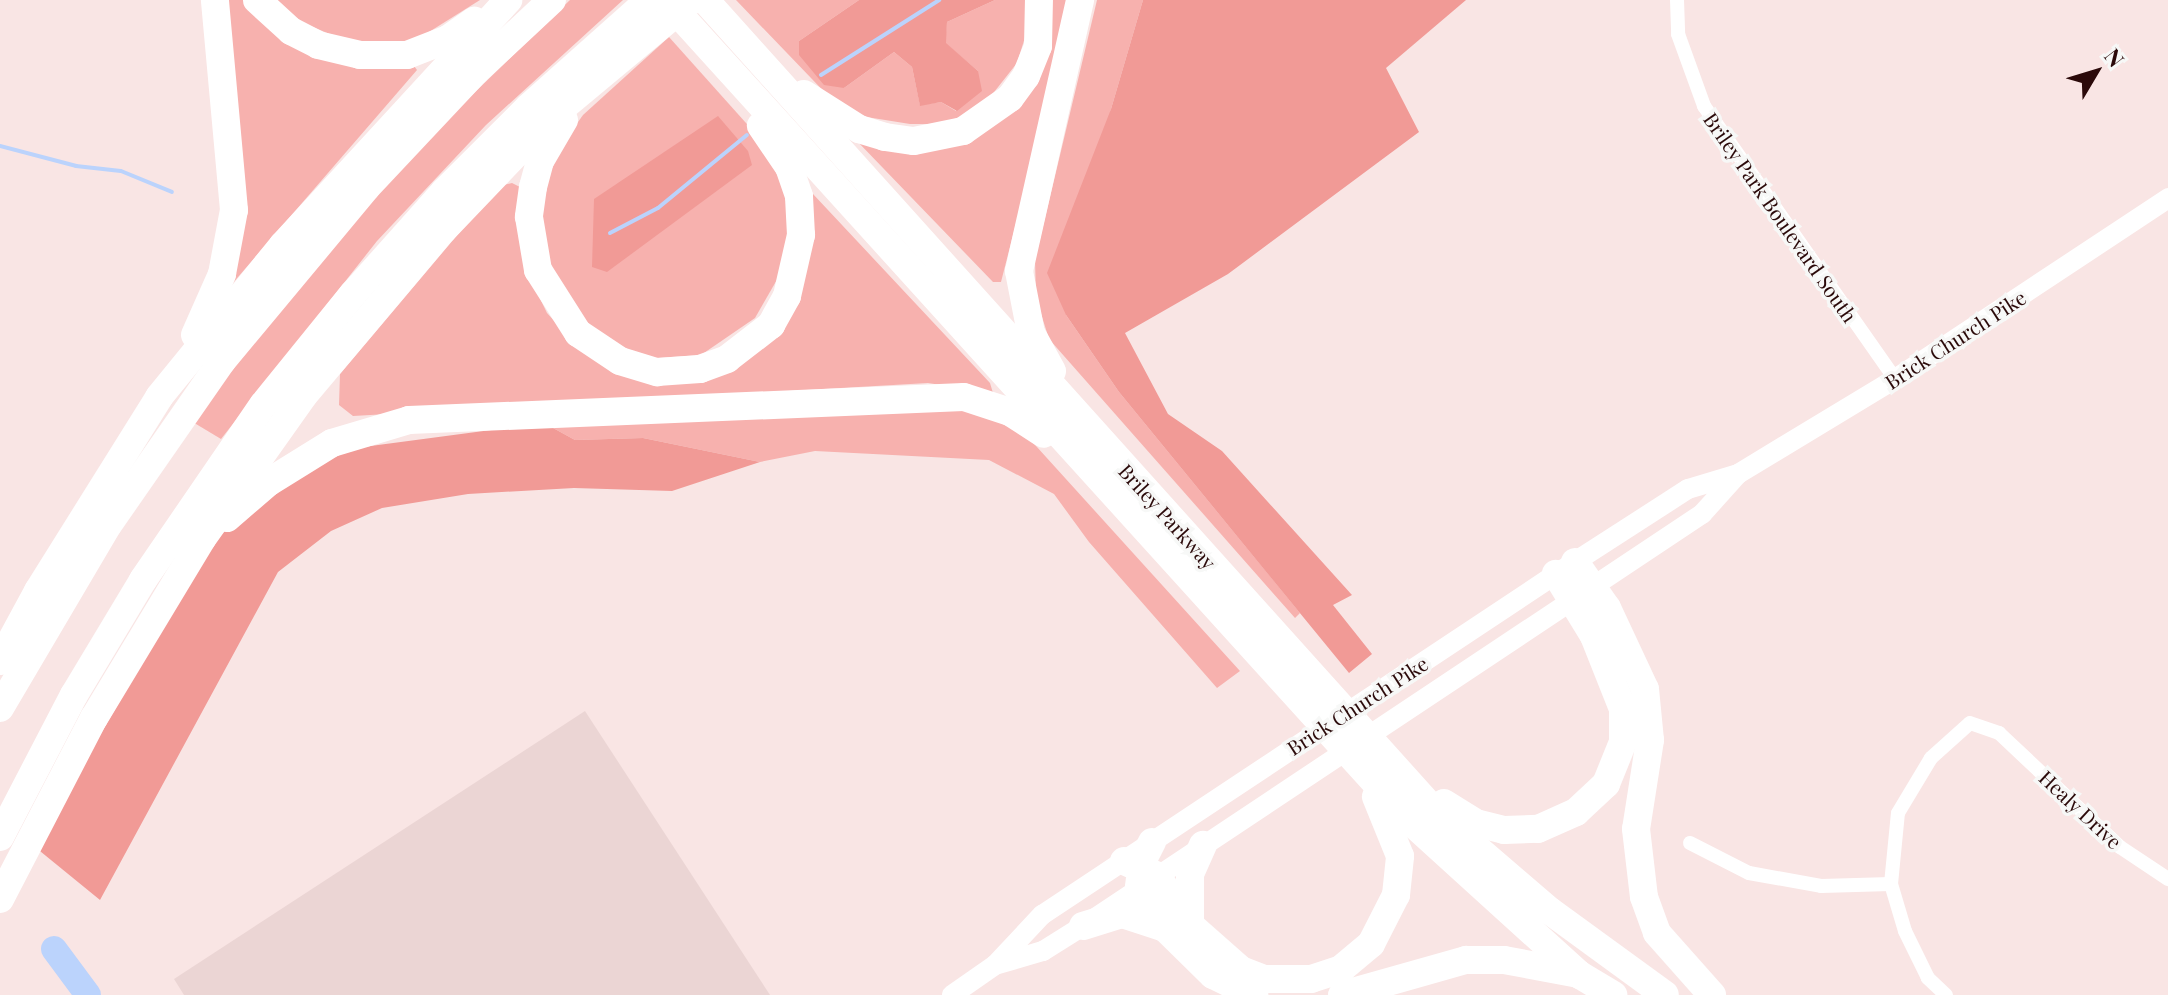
<!DOCTYPE html>
<html>
<head>
<meta charset="utf-8">
<style>
	body { margin:0 }
	#map { position:relative; width:2168px; height:995px; overflow:hidden; background:#f9e5e4; font-family:"Playfair Display",serif }
	div>[style] { position:absolute }
	.built>* { inset:0; background:#ebd5d4 }
	.green>* { inset:0; background:#f7b1ae }
	.forest>* { inset:0; background:#f19a96 }
	.stream>* { height:4px; margin:-2px; padding:0 2px; transform-origin:2px; border-radius:2px; background:#bbd3fc }
	.river>* { height:26px; margin:-13px; padding:0 13px; transform-origin:13px; border-radius:13px; background:#bbd3fc }
	.street>* { height:14px; margin:-7px; padding:0 7px; transform-origin:7px; border-radius:7px; background:#fff }
	.secondary>* { height:20px; margin:-10px; padding:0 10px; transform-origin:10px; border-radius:10px; background:#fff }
	.highway>* { height:28px; margin:-14px; padding:0 14px; transform-origin:14px; border-radius:14px; background:#fff }
	span { translate:-50% -50%; white-space:nowrap; text-align:center; line-height:1.15; -webkit-text-stroke:7px #f7f8f7; paint-order:stroke }
	.street-label { font-size:20px; color:#2b0a0a }
	.north { position:absolute; left:2056px; top:32px; width:80px; height:80px; -webkit-text-stroke:6px #f7f8f7; paint-order:stroke; rotate:52deg; font-size:22px; font-weight:700; line-height:32px; text-align:center; color:#2b0a0a }
	.north::after { content:''; display:block; margin:auto; width:28px; height:36px; background:#2b0a0a; clip-path:polygon(50% 0,100% 100%,50% 72%,0 100%) }
</style>
</head>
<body>
<div id="map">
	<div class="built">
		<div style="clip-path:polygon(585px 711px,770px 995px,184px 995px,174px 979px)"></div>
	</div>
	<div class="green">
		<div style="clip-path:polygon(224px 0,250px 0,270px 26px,411px 62px,417px 70px,232px 284px)"></div>
		<div style="clip-path:polygon(276px 0,480px 0,413px 42px,354px 44px,298px 21px)"></div>
		<div style="clip-path:polygon(570px 0,623px 0,486px 125px,377px 241px,221px 439px,191px 421px,353px 219px,440px 126px)"></div>
		<div style="clip-path:polygon(736px 0,859px 0,799px 41px,844px 88px,894px 52px,912px 67px,920px 105px,941px 102px,956px 111px,978px 71px,945px 43px,947px 22px,995px 0,1027px 0,1027px 31px,1017px 63px,991px 96px,966px 115px,940px 124px,910px 124px,854px 115px,835px 103px)"></div>
		<div style="clip-path:polygon(1051px 0,1073px 0,1001px 282px,993px 282px,856px 140px,997px 121px)"></div>
		<div style="clip-path:polygon(1097px 0,1143px 0,1111px 109px,1066px 315px,1119px 392px,1300px 613px,1295px 618px,1049px 339px,1036px 298px,1035px 260px)"></div>
		<div style="clip-path:polygon(669px 37px,763px 142px,786px 181px,792px 227px,786px 264px,755px 318px,701px 355px,643px 359px,587px 327px,555px 282px,541px 230px,542px 193px,556px 153px,583px 115px)"></div>
		<div style="clip-path:polygon(512px 183px,522px 188px,533px 284px,547px 313px,569px 337px,650px 380px,767px 342px,813px 194px,990px 383px,993px 393px,928px 383px,353px 416px,339px 405px,340px 374px,459px 233px,503px 185px)"></div>
		<div style="clip-path:polygon(954px 402px,1017px 425px,1240px 671px,1217px 688px,1089px 542px,1054px 494px,989px 460px,815px 451px,760px 462px,643px 438px,575px 440px,544px 423px)"></div>
	</div>
	<div class="forest">
		<div style="clip-path:polygon(859px 0,995px 0,947px 22px,946px 43px,978px 71px,982px 91px,957px 111px,941px 102px,920px 106px,912px 67px,894px 52px,844px 88px,824px 85px,799px 55px,799px 41px)"></div>
		<div style="clip-path:polygon(1143px 0,1466px 0,1386px 68px,1419px 132px,1228px 274px,1125px 333px,1168px 414px,1222px 451px,1352px 595px,1333px 605px,1372px 654px,1349px 673px,1119px 392px,1066px 315px,1047px 273px,1111px 109px)"></div>
		<div style="clip-path:polygon(718px 116px,748px 151px,752px 165px,607px 272px,592px 267px,594px 199px)"></div>
		<div style="clip-path:polygon(544px 423px,575px 440px,643px 438px,760px 462px,672px 491px,574px 488px,468px 494px,382px 508px,331px 531px,278px 572px,100px 900px,35px 847px,210px 546px,246px 509px,348px 449px)"></div>
	</div>
	<div class="stream">
		<div style="left:821px;top:75px;width:140px;rotate:-32.4deg"></div>
		<div style="left:0;top:146px;width:79px;rotate:14.7deg"></div>
		<div style="left:76px;top:166px;width:45px;rotate:6.3deg"></div>
		<div style="left:121px;top:171px;width:55px;rotate:22.4deg"></div>
		<div style="left:610px;top:233px;width:54px;rotate:-27.5deg"></div>
		<div style="left:658px;top:208px;width:115px;rotate:-39.4deg"></div>
	</div>
	<div class="river">
		<div style="left:54px;top:949px;width:57px;rotate:53.5deg"></div>
	</div>
	<div class="street">
		<div style="left:1677px;top:0;width:34px;rotate:88deg"></div>
		<div style="left:1678px;top:34px;width:77px;rotate:70.1deg"></div>
		<div style="left:1704px;top:106px;width:333px;rotate:55deg"></div>
		<div style="left:1690px;top:843px;width:66px;rotate:27deg"></div>
		<div style="left:1749px;top:873px;width:73px;rotate:10.2deg"></div>
		<div style="left:1821px;top:886px;width:70px;rotate:-1.6deg"></div>
		<div style="left:1946px;top:995px;width:25px;rotate:-137deg"></div>
		<div style="left:1928px;top:978px;width:52px;rotate:-116.1deg"></div>
		<div style="left:1905px;top:931px;width:49px;rotate:-106.6deg"></div>
		<div style="left:1891px;top:884px;width:71px;rotate:-84.4deg"></div>
		<div style="left:1898px;top:813px;width:64px;rotate:-59deg"></div>
		<div style="left:1931px;top:758px;width:52px;rotate:-41.9deg"></div>
		<div style="left:1970px;top:723px;width:31px;rotate:19deg"></div>
		<div style="left:1999px;top:733px;width:166px;rotate:43.3deg"></div>
		<div style="left:2120px;top:847px;width:58px;rotate:33.7deg"></div>
	</div>
	<div class="secondary">
		<div style="left:995px;top:965px;width:50px;rotate:-16.3deg"></div>
		<div style="left:1043px;top:951px;width:47px;rotate:-32deg"></div>
		<div style="left:1083px;top:926px;width:744px;rotate:-33.65deg"></div>
		<div style="left:1702px;top:514px;width:54px;rotate:-48deg"></div>
		<div style="left:952px;top:995px;width:52px;rotate:-34.9deg"></div>
		<div style="left:995px;top:965px;width:69px;rotate:-46.8deg"></div>
		<div style="left:1042px;top:915px;width:617px;rotate:-33.56deg"></div>
		<div style="left:1556px;top:574px;width:157px;rotate:-32.8deg"></div>
		<div style="left:1688px;top:489px;width:52px;rotate:-16.7deg"></div>
		<div style="left:1738px;top:474px;width:184px;rotate:-31.2deg"></div>
		<div style="left:1895px;top:379px;width:328px;rotate:-33.5deg"></div>
	</div>
	<div class="highway">
		<div style="left:257px;top:0;width:46px;rotate:42.4deg"></div>
		<div style="left:291px;top:31px;width:30px;rotate:27deg"></div>
		<div style="left:318px;top:45px;width:43px;rotate:13.4deg"></div>
		<div style="left:360px;top:55px;width:47px"></div>
		<div style="left:407px;top:55px;width:44px;rotate:-21.3deg"></div>
		<div style="left:448px;top:39px;width:32px;rotate:-35deg"></div>
		<div style="left:666px;top:0;width:1109px;rotate:47.81deg"></div>
		<div style="left:1411px;top:822px;width:228px;rotate:42.2deg"></div>
		<div style="left:1580px;top:975px;width:39px;rotate:31deg"></div>
		<div style="left:705px;top:0;width:1098px;rotate:48.03deg"></div>
		<div style="left:1439px;top:816px;width:146px;rotate:40.6deg"></div>
		<div style="left:1550px;top:911px;width:142px;rotate:36.1deg"></div>
		<div style="left:804px;top:94px;width:65px;rotate:32.5deg"></div>
		<div style="left:859px;top:129px;width:27px;rotate:17deg"></div>
		<div style="left:885px;top:137px;width:29px;rotate:8deg"></div>
		<div style="left:914px;top:141px;width:50px;rotate:-11.5deg"></div>
		<div style="left:963px;top:131px;width:57px;rotate:-35.1deg"></div>
		<div style="left:1010px;top:98px;width:27px;rotate:-54deg"></div>
		<div style="left:1026px;top:76px;width:32px;rotate:-68deg"></div>
		<div style="left:1038px;top:46px;width:46px;rotate:-88.8deg"></div>
		<div style="left:564px;top:120px;width:48px;rotate:120.3deg"></div>
		<div style="left:540px;top:161px;width:27px;rotate:105deg"></div>
		<div style="left:533px;top:187px;width:30px;rotate:98deg"></div>
		<div style="left:529px;top:217px;width:54px;rotate:80.4deg"></div>
		<div style="left:538px;top:270px;width:75px;rotate:57.6deg"></div>
		<div style="left:578px;top:333px;width:50px;rotate:33.7deg"></div>
		<div style="left:620px;top:361px;width:39px;rotate:17deg"></div>
		<div style="left:657px;top:372px;width:43px;rotate:-4deg"></div>
		<div style="left:700px;top:369px;width:29px;rotate:-20deg"></div>
		<div style="left:727px;top:359px;width:56px;rotate:-37.7deg"></div>
		<div style="left:771px;top:325px;width:33px;rotate:-61deg"></div>
		<div style="left:787px;top:296px;width:63px;rotate:-77.1deg"></div>
		<div style="left:801px;top:235px;width:39px;rotate:-93deg"></div>
		<div style="left:799px;top:196px;width:31px;rotate:-109deg"></div>
		<div style="left:789px;top:167px;width:50px;rotate:-124.3deg"></div>
		<div style="left:195px;top:335px;width:67px;rotate:-66.1deg"></div>
		<div style="left:222px;top:274px;width:65px;rotate:-79.4deg"></div>
		<div style="left:234px;top:210px;width:211px;rotate:-95.2deg"></div>
		<div style="left:1052px;top:371px;width:43px;rotate:-118.9deg"></div>
		<div style="left:1031px;top:333px;width:63px;rotate:-101deg"></div>
		<div style="left:1019px;top:271px;width:278px;rotate:-77.3deg"></div>
		<div style="left:227px;top:518px;width:55px;rotate:-40.6deg"></div>
		<div style="left:269px;top:482px;width:74px;rotate:-31.8deg"></div>
		<div style="left:332px;top:443px;width:80px;rotate:-16.6deg"></div>
		<div style="left:409px;top:420px;width:555px;rotate:-2.37deg"></div>
		<div style="left:964px;top:397px;width:48px;rotate:18.1deg"></div>
		<div style="left:1010px;top:412px;width:40px;rotate:32.9deg"></div>
		<div style="left:1575px;top:562px;width:56px;rotate:55.2deg"></div>
		<div style="left:1607px;top:608px;width:89px;rotate:64.9deg"></div>
		<div style="left:1645px;top:689px;width:51px;rotate:84.4deg"></div>
		<div style="left:1650px;top:740px;width:90px;rotate:98.9deg"></div>
		<div style="left:1636px;top:829px;width:68px;rotate:83.3deg"></div>
		<div style="left:1644px;top:897px;width:38px;rotate:70deg"></div>
		<div style="left:1657px;top:933px;width:83px;rotate:48.4deg"></div>
		<div style="left:0;top:661px;width:80px;rotate:-61.5deg"></div>
		<div style="left:38px;top:591px;width:229px;rotate:-58deg"></div>
		<div style="left:159px;top:397px;width:196px;rotate:-50.8deg"></div>
		<div style="left:283px;top:245px;width:333px;rotate:-47.4deg"></div>
		<div style="left:0;top:708px;width:212px;rotate:-59.5deg"></div>
		<div style="left:108px;top:525px;width:200px;rotate:-55.2deg"></div>
		<div style="left:222px;top:361px;width:225px;rotate:-50.2deg"></div>
		<div style="left:366px;top:188px;width:161px;rotate:-46.8deg"></div>
		<div style="left:476px;top:71px;width:104px;rotate:-43.1deg"></div>
		<div style="left:1444px;top:803px;width:38px;rotate:32deg"></div>
		<div style="left:1476px;top:823px;width:29px;rotate:14deg"></div>
		<div style="left:1504px;top:830px;width:34px;rotate:-2deg"></div>
		<div style="left:1538px;top:829px;width:42px;rotate:-24.1deg"></div>
		<div style="left:1576px;top:812px;width:41px;rotate:-43deg"></div>
		<div style="left:1606px;top:784px;width:45px;rotate:-68deg"></div>
		<div style="left:1623px;top:742px;width:33px;rotate:-90deg"></div>
		<div style="left:1623px;top:709px;width:79px;rotate:-111.7deg"></div>
		<div style="left:1594px;top:636px;width:73px;rotate:-121.5deg"></div>
		<div style="left:0;top:837px;width:160px;rotate:-62.5deg"></div>
		<div style="left:74px;top:695px;width:134px;rotate:-59deg"></div>
		<div style="left:143px;top:580px;width:212px;rotate:-55.6deg"></div>
		<div style="left:263px;top:405px;width:143px;rotate:-51deg"></div>
		<div style="left:353px;top:294px;width:137px;rotate:-48.3deg"></div>
		<div style="left:444px;top:192px;width:120px;rotate:-45deg"></div>
		<div style="left:529px;top:107px;width:161px;rotate:-41.7deg"></div>
		<div style="left:1152px;top:842px;width:22px;rotate:117deg"></div>
		<div style="left:1142px;top:862px;width:26px;rotate:97deg"></div>
		<div style="left:1139px;top:888px;width:48px;rotate:57deg"></div>
		<div style="left:1165px;top:928px;width:67px;rotate:44.4deg"></div>
		<div style="left:1213px;top:975px;width:46px;rotate:26deg"></div>
		<div style="left:1124px;top:861px;width:36px;rotate:24deg"></div>
		<div style="left:1157px;top:876px;width:59px;rotate:56deg"></div>
		<div style="left:1190px;top:925px;width:68px;rotate:41.4deg"></div>
		<div style="left:1241px;top:970px;width:25px;rotate:21deg"></div>
		<div style="left:1264px;top:979px;width:47px"></div>
		<div style="left:1311px;top:979px;width:32px;rotate:-18deg"></div>
		<div style="left:1341px;top:969px;width:39px;rotate:-40deg"></div>
		<div style="left:1371px;top:944px;width:55px;rotate:-63deg"></div>
		<div style="left:1396px;top:895px;width:39px;rotate:-84deg"></div>
		<div style="left:1400px;top:856px;width:64px;rotate:-112.1deg"></div>
		<div style="left:0;top:899px;width:204px;rotate:-62.6deg"></div>
		<div style="left:94px;top:718px;width:209px;rotate:-58.9deg"></div>
		<div style="left:202px;top:539px;width:176px;rotate:-54.7deg"></div>
		<div style="left:304px;top:395px;width:216px;rotate:-49.9deg"></div>
		<div style="left:443px;top:230px;width:156px;rotate:-46.3deg"></div>
		<div style="left:551px;top:117px;width:181px;rotate:-39.8deg"></div>
		<div style="left:1190px;top:925px;width:51px;rotate:-90deg"></div>
		<div style="left:1190px;top:874px;width:32px;rotate:-66deg"></div>
		<div style="left:1083px;top:926px;width:41px;rotate:-17.1deg"></div>
		<div style="left:1122px;top:914px;width:45px;rotate:18deg"></div>
		<div style="left:1342px;top:995px;width:129px;rotate:-15.8deg"></div>
		<div style="left:1466px;top:960px;width:38px"></div>
		<div style="left:1504px;top:960px;width:76px;rotate:10.6deg"></div>
	</div>
	<div class="street-label">
		<span style="left:1781px;top:217px;rotate:55deg">Briley Park Boulevard South</span>
		<span style="left:1955px;top:339px;rotate:-33deg">Brick Church Pike</span>
		<span style="left:1168px;top:516px;rotate:48deg">Briley Parkway</span>
		<span style="left:1357px;top:705px;rotate:-33deg">Brick Church Pike</span>
		<span style="left:2081px;top:809px;rotate:43deg">Healy Drive</span>
	</div>
	<div class="north">N</div>
</div>
</body>
</html>
